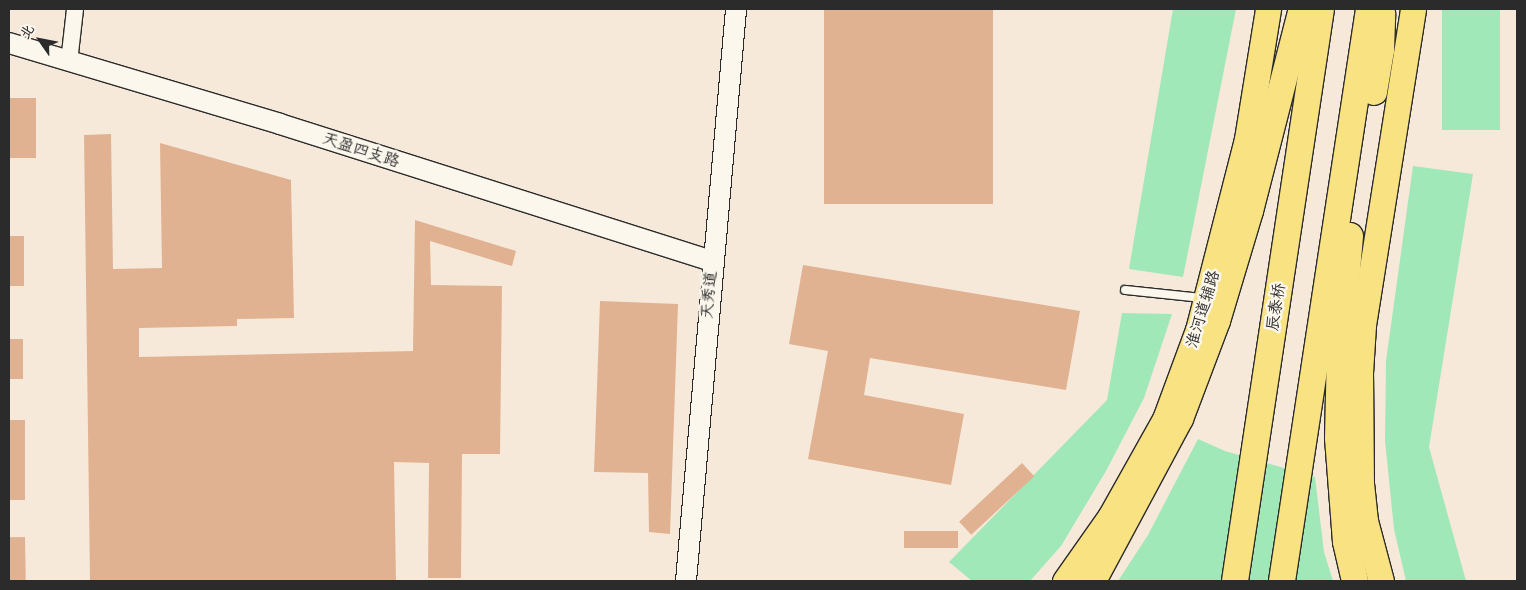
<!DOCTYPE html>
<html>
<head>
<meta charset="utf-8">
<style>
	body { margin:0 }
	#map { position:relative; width:1526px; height:590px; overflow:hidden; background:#f6e9da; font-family:Itim,"LXGW WenKai TC",sans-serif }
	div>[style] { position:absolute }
	.green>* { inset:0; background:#a0e8b7; transform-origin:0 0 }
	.building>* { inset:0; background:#e1b291; transform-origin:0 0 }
	.roads { filter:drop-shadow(1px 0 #2b2b2b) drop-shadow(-1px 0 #2b2b2b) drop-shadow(0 1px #2b2b2b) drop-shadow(0 -1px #2b2b2b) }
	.service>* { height:8px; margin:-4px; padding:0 4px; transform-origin:4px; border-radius:4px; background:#fbf7ec }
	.minor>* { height:16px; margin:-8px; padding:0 8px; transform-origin:8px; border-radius:8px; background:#fbf7ec }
	.tertiary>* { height:20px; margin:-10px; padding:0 10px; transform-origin:10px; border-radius:10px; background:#fbf7ec }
	.primary>* { height:25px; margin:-12.5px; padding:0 12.5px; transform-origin:12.5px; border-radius:12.5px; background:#f8e281 }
	.trunk>* { height:26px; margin:-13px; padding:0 13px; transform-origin:13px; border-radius:13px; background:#f8e281 }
	span { translate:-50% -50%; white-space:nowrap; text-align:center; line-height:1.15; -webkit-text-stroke:5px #fbf7ec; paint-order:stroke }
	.street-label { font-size:16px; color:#2b2b2b }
	.frame { position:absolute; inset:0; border:10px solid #2b2b2b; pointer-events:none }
	.north { position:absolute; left:15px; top:15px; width:50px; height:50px; -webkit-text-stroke:4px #fbf7ec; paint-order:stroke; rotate:303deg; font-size:14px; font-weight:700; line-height:20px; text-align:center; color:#2b2b2b }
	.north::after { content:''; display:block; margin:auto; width:18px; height:22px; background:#2b2b2b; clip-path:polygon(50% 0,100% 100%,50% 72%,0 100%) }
</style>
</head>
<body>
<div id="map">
	<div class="green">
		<div style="clip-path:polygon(1173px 9px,1236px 9px,1183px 277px,1129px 269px)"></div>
		<div style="left:1442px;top:9px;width:58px;height:121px"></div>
		<div style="clip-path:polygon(1413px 166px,1473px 174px,1429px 447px,1466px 581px,1406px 581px,1394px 529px,1385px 441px,1386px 361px)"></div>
		<div style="clip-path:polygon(1122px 313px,1172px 314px,1144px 398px,1106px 471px,1061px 546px,1030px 581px,972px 581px,949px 562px,1107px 400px)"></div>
		<div style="clip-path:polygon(1198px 439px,1225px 451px,1315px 477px,1324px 552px,1333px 581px,1118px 581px,1148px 535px)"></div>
	</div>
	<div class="building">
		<div style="left:824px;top:9px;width:169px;height:195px"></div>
		<div style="left:9px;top:98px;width:27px;height:60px"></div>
		<div style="clip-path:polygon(111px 134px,113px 269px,162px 268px,160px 143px,291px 180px,294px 318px,237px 319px,237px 326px,139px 328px,139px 357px,413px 351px,415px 220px,516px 251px,512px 266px,430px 241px,431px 285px,502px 286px,500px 454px,462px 454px,461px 578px,428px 578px,429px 463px,394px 462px,396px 581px,90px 581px,84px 135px)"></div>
		<div style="left:9px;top:236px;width:15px;height:50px"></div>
		<div style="clip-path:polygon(803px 265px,1080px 311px,1066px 390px,870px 358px,864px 395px,964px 414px,951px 485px,808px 459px,828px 351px,789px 344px)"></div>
		<div style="clip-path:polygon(600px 301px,678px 304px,670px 534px,649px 532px,648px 473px,594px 472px)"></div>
		<div style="left:9px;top:339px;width:14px;height:40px"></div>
		<div style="left:25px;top:420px;width:80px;height:16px;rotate:90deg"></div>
		<div style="left:1022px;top:463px;width:18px;height:86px;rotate:47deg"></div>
		<div style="left:904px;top:531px;width:54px;height:17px"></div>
		<div style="left:25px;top:537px;width:44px;height:16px;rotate:89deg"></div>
	</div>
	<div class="roads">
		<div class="service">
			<div style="left:1125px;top:290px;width:78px;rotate:5.9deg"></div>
		</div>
		<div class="minor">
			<div style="left:69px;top:62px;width:53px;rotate:-83.5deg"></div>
		</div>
		<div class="tertiary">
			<div style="left:9px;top:43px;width:283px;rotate:16.6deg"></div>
			<div style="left:280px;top:124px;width:452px;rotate:17.6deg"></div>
			<div style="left:686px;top:581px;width:574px;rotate:-85deg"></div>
		</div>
		<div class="primary">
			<div style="left:1065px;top:581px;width:78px;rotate:-54.9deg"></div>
			<div style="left:1110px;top:517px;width:112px;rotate:-60.7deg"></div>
			<div style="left:1165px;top:419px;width:95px;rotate:-69.7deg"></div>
			<div style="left:1198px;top:330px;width:197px;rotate:-75.6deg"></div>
			<div style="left:1247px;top:139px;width:132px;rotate:-80.8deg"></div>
			<div style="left:1381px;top:581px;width:62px;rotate:-104.9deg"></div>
			<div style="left:1365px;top:521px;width:36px;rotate:-96deg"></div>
			<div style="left:1361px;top:485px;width:112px;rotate:-90.5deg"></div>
			<div style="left:1360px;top:373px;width:48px;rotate:-86.4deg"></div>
			<div style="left:1363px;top:325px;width:320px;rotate:-81deg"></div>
		</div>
		<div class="trunk">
			<div style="left:1374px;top:92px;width:43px;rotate:-80.5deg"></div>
			<div style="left:1381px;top:50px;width:36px;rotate:-88deg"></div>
			<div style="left:1350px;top:236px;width:114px;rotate:95deg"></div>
			<div style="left:1340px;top:350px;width:88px;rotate:91.3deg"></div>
			<div style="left:1338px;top:438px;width:104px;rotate:85.6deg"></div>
			<div style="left:1346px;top:542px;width:40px;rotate:77deg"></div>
			<div style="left:1093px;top:581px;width:184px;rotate:-61.8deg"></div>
			<div style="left:1180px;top:419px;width:105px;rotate:-69.3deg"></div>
			<div style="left:1217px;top:321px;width:115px;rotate:-73.3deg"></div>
			<div style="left:1250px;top:211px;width:209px;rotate:-75.6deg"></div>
			<div style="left:1235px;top:581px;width:578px;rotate:-81.45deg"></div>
			<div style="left:1282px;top:581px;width:579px;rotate:-81.35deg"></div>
		</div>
	</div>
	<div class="street-label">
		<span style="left:361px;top:150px;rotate:18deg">天盈四支路</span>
		<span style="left:709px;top:295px;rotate:-85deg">天秀道</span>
		<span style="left:1276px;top:307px;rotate:-81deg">辰泰桥</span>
		<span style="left:1203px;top:309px;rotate:-73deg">淮河道辅路</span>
	</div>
	<div class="frame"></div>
	<div class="north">北</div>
</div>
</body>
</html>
